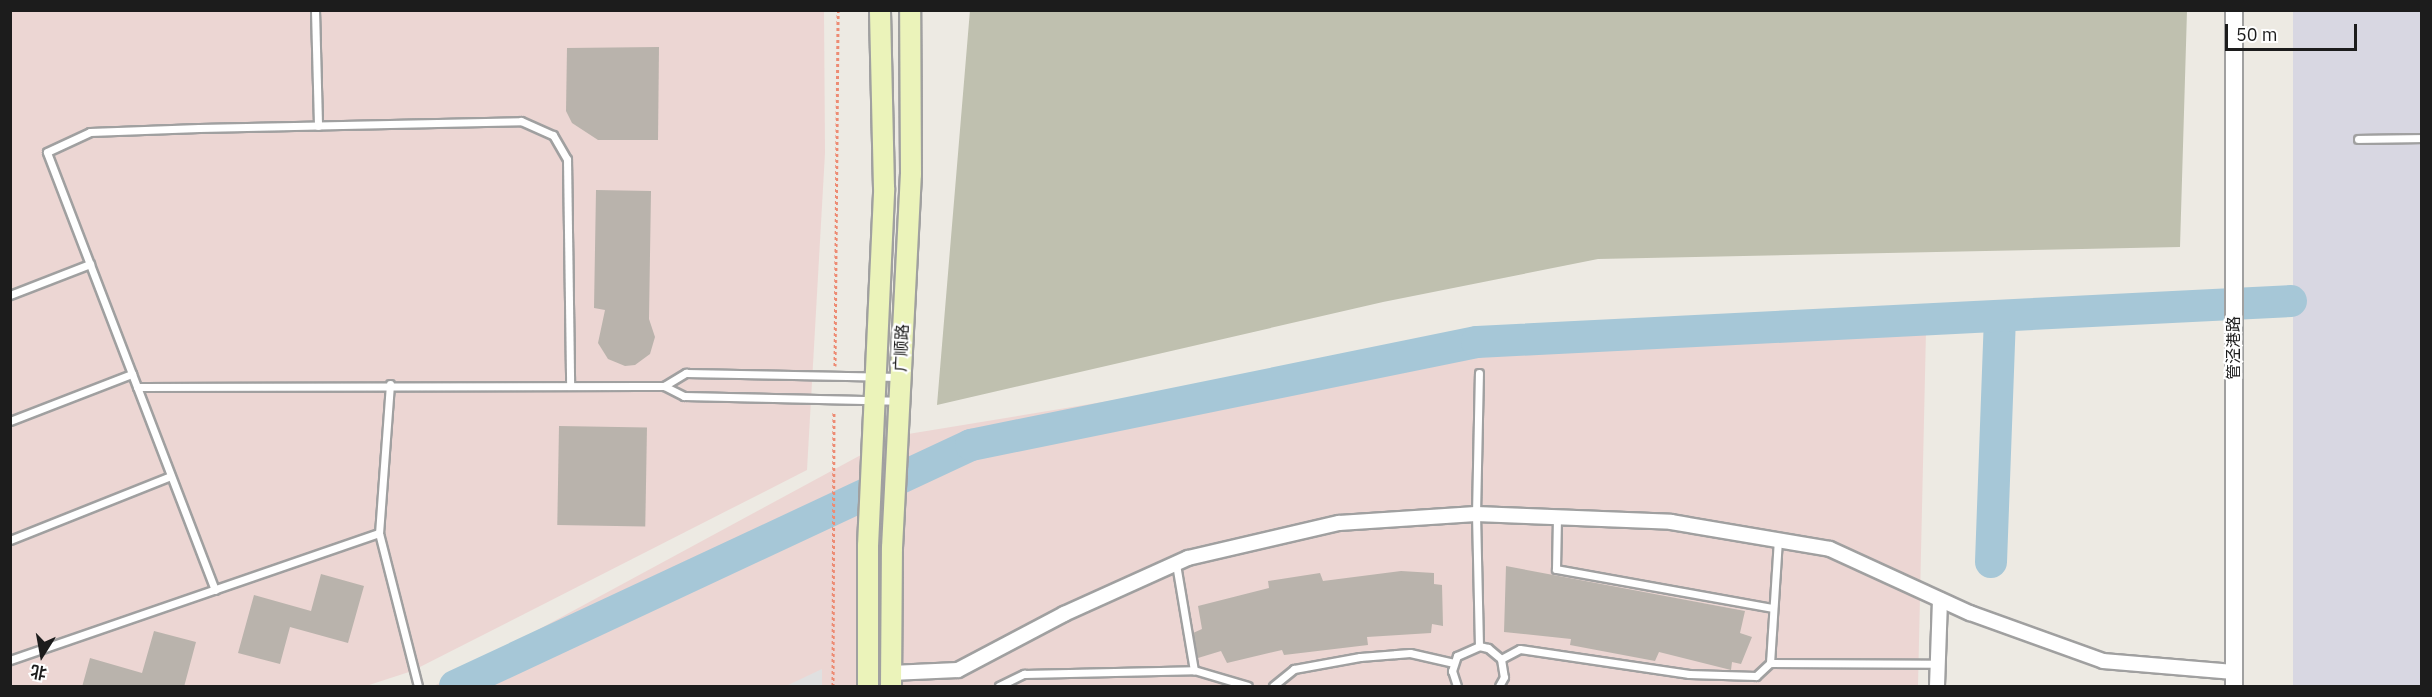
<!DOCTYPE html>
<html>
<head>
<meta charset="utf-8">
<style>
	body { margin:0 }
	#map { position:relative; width:2432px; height:697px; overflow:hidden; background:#edeae3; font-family:"IBM Plex Sans","Noto Sans SC",sans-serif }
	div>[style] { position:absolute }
	.commercial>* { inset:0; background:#ecd6d3 }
	.construction>* { inset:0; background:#bfc0af }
	.parking>* { inset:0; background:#e0e0e0 }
	.plaza>* { inset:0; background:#d8d7e2; transform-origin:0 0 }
	.river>* { height:32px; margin:-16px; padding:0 16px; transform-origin:16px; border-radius:16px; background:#a6c7d7 }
	.building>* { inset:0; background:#b9b3ac; transform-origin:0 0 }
	.path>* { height:3px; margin-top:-1.5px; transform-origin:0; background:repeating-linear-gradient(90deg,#ed8b73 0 3px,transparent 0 6px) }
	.roads { filter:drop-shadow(2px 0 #a0a0a0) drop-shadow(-2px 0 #a0a0a0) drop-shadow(0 2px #a0a0a0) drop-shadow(0 -2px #a0a0a0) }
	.service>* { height:7px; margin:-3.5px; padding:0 3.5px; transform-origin:3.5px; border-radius:3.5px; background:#fff }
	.minor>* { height:14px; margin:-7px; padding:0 7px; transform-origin:7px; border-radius:7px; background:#fff }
	.tertiary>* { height:16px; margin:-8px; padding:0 8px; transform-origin:8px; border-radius:8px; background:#fff }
	.secondary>* { height:20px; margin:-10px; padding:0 10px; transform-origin:10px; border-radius:10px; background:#ebf3ba }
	span { translate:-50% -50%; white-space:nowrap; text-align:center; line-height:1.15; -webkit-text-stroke:4.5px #fff; paint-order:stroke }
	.street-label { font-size:16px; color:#1c1c1c }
	.frame { position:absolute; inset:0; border:12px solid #1c1c1c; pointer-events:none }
	.north { position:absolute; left:12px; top:625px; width:60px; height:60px; -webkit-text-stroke:4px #fff; paint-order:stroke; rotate:191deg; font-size:16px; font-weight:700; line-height:24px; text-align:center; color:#1c1c1c }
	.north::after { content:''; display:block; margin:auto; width:21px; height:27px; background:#1c1c1c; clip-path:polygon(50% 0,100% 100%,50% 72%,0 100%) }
	.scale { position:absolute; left:2225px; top:24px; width:132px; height:27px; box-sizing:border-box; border:3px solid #1c1c1c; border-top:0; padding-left:8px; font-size:18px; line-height:21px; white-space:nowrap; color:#1c1c1c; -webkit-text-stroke:4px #fff; paint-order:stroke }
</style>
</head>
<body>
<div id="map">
	<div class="commercial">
		<div style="clip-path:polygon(10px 11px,824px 11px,825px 153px,807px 470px,412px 671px,366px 686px,11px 686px)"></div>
		<div style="clip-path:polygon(1926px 331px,1918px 686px,434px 686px,896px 436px,1460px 343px)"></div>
	</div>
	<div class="construction">
		<div style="clip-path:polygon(970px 10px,2187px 11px,2180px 247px,1598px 259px,1383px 302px,937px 405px)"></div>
	</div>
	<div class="parking">
		<div style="clip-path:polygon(822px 669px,822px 686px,786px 686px)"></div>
	</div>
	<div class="plaza">
		<div style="left:2293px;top:11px;width:128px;height:675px"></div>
	</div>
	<div class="river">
		<div style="left:1991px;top:562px;width:246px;rotate:-87.9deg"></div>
		<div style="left:455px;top:686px;width:570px;rotate:-25.04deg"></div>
		<div style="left:971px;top:445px;width:516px;rotate:-11.51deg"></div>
		<div style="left:1477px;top:342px;width:815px;rotate:-2.88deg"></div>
	</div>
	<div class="building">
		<div style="clip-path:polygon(659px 47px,658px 140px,598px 140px,572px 123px,566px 111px,567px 48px)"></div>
		<div style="clip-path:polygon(596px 190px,651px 191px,649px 319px,655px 337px,650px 354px,635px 365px,625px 366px,608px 359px,598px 343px,605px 310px,594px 308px)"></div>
		<div style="left:559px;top:426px;width:88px;height:99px;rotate:1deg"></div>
		<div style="clip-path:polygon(1506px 566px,1745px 611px,1740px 633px,1752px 637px,1741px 664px,1732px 662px,1731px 670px,1659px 652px,1655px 661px,1570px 645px,1571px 639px,1504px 632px)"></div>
		<div style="clip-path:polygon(1401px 571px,1434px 573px,1434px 584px,1442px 585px,1443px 626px,1432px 624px,1431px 633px,1367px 637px,1368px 645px,1284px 655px,1282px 650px,1227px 663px,1221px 651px,1198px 658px,1193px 633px,1202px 629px,1198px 606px,1269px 588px,1268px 581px,1320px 573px,1323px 581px)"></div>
		<div style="clip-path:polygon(321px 574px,364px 586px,348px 643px,290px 627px,280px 664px,238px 653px,254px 595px,311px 611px)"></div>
		<div style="clip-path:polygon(154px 631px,196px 642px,184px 687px,82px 687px,90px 658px,142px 673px)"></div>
	</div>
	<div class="path">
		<div style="left:835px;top:366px;width:356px;rotate:-89.5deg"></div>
		<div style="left:833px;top:686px;width:275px;rotate:-89.8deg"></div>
	</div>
	<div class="roads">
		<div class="service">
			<div style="left:315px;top:10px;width:116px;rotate:88.5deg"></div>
			<div style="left:2358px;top:139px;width:64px;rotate:-0.9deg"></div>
			<div style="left:10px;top:295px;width:86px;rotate:-21.2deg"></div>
			<div style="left:390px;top:384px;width:149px;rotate:94.2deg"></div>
			<div style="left:379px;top:533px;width:158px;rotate:75.7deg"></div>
			<div style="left:664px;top:386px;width:26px;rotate:-31deg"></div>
			<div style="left:686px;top:373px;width:214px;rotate:1.1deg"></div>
			<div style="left:137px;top:387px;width:527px;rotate:-0.11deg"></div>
			<div style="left:664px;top:386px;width:22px;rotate:27deg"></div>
			<div style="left:684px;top:396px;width:213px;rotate:1.3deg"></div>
			<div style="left:10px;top:421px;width:131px;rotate:-21.1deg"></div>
			<div style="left:1557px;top:517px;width:52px;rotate:91.1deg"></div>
			<div style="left:1556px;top:569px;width:220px;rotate:10.2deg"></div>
			<div style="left:10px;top:540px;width:173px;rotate:-21.7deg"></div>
			<div style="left:1176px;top:564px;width:108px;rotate:80.4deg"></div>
			<div style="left:1194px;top:670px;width:56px;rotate:16.5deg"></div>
			<div style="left:215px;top:590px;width:469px;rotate:-111deg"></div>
			<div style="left:47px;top:152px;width:47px;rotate:-24.9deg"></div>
			<div style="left:90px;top:132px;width:109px;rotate:-2.1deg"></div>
			<div style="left:199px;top:128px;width:322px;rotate:-1.2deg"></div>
			<div style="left:521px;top:121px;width:35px;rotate:24deg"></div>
			<div style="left:553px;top:135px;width:28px;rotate:60deg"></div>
			<div style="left:567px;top:159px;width:226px;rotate:89.2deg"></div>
			<div style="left:1479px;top:646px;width:132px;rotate:-91.3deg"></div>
			<div style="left:1476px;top:514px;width:141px;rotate:-88.8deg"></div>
			<div style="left:1501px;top:659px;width:21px;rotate:-28deg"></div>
			<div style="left:1520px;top:649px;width:171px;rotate:8.4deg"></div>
			<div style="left:1689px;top:674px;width:67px;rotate:1.7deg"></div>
			<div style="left:1756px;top:676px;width:19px;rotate:-43deg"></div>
			<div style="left:1770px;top:663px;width:167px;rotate:0.3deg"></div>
			<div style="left:10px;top:660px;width:390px;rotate:-19deg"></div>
			<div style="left:1770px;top:663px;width:123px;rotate:-86.3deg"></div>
			<div style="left:999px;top:686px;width:28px;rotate:-26deg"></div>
			<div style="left:1024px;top:674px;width:170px;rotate:-1.3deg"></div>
			<div style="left:1273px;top:686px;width:27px;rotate:-39deg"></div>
			<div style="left:1294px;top:669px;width:67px;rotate:-10.3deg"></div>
			<div style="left:1360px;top:657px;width:50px;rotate:-4.6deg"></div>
			<div style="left:1410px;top:653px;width:45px;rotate:12.8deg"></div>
			<div style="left:1457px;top:686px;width:16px;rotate:-108deg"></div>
			<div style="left:1452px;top:671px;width:16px;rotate:-72deg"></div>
			<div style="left:1457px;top:656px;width:24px;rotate:-24deg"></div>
			<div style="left:1479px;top:646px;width:9px;rotate:13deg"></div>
			<div style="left:1488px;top:648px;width:17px;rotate:40deg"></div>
			<div style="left:1501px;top:659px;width:18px;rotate:81deg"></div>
			<div style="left:1504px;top:677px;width:10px;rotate:119deg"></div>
		</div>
		<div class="minor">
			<div style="left:891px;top:673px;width:67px;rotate:-2.6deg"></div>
			<div style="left:958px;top:670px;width:120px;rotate:-27.8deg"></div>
			<div style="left:1064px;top:614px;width:136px;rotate:-24.3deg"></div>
			<div style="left:1188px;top:558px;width:155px;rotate:-13.1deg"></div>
			<div style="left:1339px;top:523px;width:137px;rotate:-3.8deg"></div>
			<div style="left:1476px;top:514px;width:195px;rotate:2.3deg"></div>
			<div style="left:1671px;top:522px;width:161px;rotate:9.6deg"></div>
			<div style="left:1830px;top:549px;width:154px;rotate:24.6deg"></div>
			<div style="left:1970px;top:613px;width:141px;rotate:19.8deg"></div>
			<div style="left:2103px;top:661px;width:131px;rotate:4.8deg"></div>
			<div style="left:1937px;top:686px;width:86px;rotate:-88deg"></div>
		</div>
		<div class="tertiary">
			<div style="left:2234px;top:10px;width:676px;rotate:90deg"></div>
		</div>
		<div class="secondary">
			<div style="left:868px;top:686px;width:140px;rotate:-90deg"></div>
			<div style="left:868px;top:546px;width:358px;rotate:-87.4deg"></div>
			<div style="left:884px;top:188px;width:178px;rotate:-91.3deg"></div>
			<div style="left:891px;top:686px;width:138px;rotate:-89.6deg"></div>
			<div style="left:892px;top:548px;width:374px;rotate:-87.1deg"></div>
			<div style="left:911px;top:174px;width:164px;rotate:-90.3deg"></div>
		</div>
	</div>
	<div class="street-label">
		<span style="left:901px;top:348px;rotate:-87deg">广顺路</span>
		<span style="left:2233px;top:348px;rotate:-90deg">管泾港路</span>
	</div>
	<div class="frame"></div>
	<div class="north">北</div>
	<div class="scale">50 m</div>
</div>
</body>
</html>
